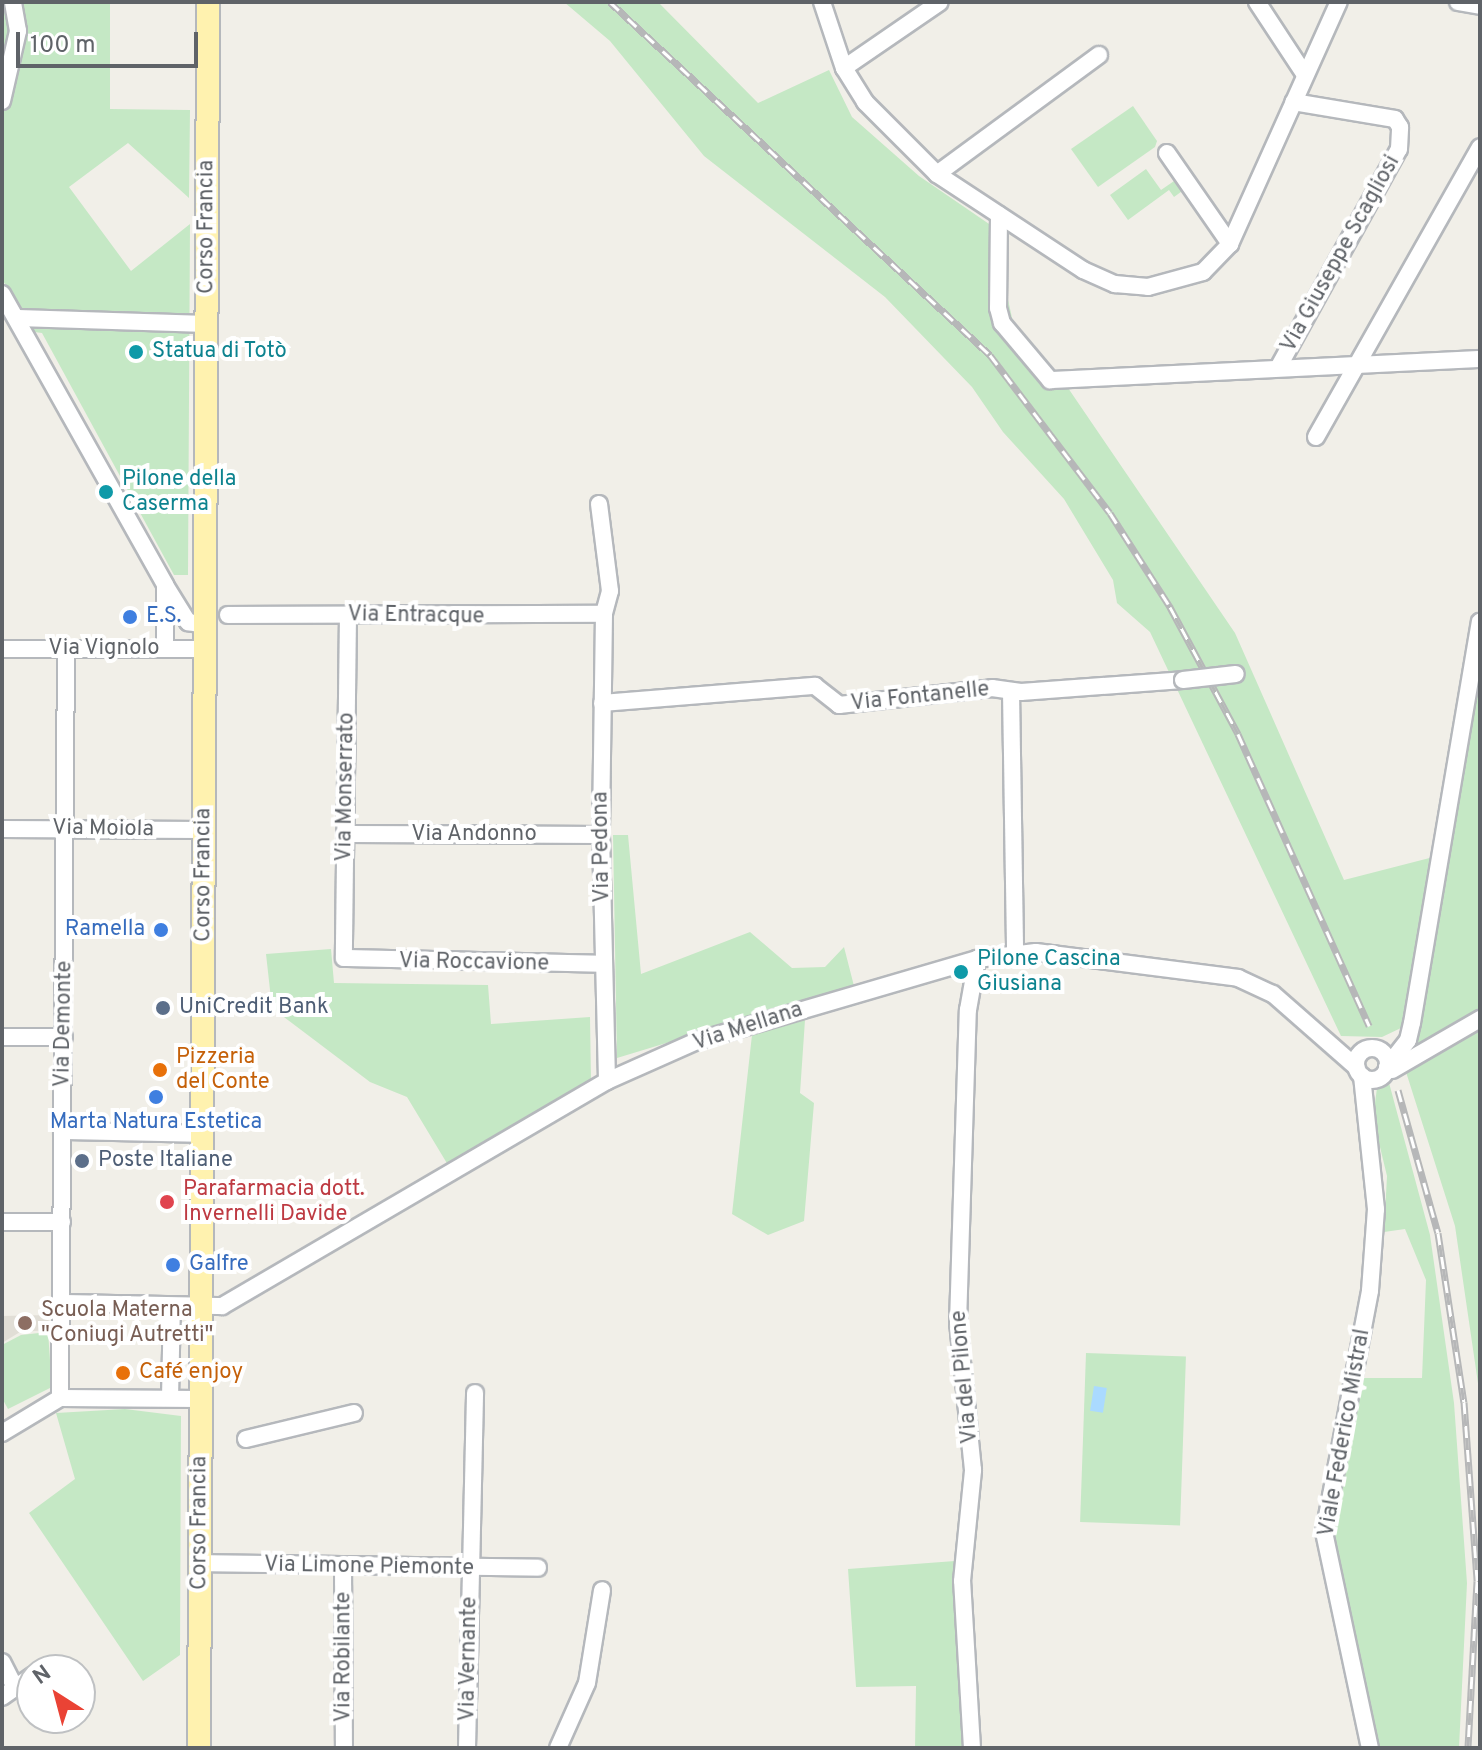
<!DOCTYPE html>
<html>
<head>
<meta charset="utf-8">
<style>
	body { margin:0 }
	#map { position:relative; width:1482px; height:1750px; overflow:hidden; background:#f1efe8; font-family:Overpass,sans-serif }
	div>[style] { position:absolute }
	.education>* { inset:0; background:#e1ded6 }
	.green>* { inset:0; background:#c5e8c5; transform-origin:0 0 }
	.water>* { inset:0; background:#aadaff; transform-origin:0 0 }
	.roads { filter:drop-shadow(2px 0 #b5b8bc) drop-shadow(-2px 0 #b5b8bc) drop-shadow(0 2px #b5b8bc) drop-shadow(0 -2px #b5b8bc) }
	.minor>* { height:16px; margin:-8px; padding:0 8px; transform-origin:8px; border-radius:8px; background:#fff }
	.minor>.ring { margin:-8px; padding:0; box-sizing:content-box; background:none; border:16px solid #fff; border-radius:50% }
	.major>* { height:22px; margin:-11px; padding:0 11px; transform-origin:11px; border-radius:11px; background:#fff2af }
	.rail>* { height:7px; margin-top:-3.5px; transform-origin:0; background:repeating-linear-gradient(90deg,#fff 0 12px,#b6b7b8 0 24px); box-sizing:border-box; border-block:2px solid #b6b7b8 }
	.bridges { filter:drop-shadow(2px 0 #b5b8bc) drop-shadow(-2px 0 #b5b8bc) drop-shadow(0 2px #b5b8bc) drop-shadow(0 -2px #b5b8bc) }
	.minor-bridge>* { height:16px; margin:-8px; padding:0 8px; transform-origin:8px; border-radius:8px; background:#fff }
	.dots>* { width:22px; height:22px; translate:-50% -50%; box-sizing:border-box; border:4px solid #fff; border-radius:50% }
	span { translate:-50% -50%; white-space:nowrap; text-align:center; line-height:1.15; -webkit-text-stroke:8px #fff; paint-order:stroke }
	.street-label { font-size:22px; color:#5f6368 }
	.culture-label { font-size:22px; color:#0d838f }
	.left { translate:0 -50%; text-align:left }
	.shop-label { font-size:22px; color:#366cbe }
	.right { translate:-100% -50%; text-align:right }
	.service-label { font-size:22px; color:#4e5e75 }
	.food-label { font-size:22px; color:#c56008 }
	.health-label { font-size:22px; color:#be3a42 }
	.education-label { font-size:22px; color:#785e54 }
	.frame { position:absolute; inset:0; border:4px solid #5f6368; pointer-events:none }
	.north { position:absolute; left:16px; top:1654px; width:80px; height:80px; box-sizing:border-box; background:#fff; border:2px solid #bfc1c3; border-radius:50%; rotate:324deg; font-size:22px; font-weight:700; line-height:32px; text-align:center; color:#5f6368 }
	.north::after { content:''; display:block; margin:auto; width:28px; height:36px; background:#ea4335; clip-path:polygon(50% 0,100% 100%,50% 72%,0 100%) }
	.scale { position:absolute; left:16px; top:32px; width:182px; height:36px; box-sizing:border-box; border:4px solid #5f6368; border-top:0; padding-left:10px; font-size:24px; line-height:28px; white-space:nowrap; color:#5f6368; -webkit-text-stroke:6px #fff; paint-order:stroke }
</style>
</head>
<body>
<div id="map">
	<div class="education">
		<div style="clip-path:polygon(49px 1315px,48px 1330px,20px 1332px,2px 1343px,2px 1316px)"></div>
	</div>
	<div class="green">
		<div style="clip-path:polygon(2px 2px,110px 2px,110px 109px,190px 110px,189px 198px,128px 143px,69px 187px,131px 271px,190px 224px,188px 575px,174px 575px,42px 333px,34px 332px,2px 279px)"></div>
		<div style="clip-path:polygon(564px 2px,658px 2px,758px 103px,829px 70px,852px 117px,919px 176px,992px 226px,1014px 327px,1066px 385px,1235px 633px,1344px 880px,1449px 853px,1480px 654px,1480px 1397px,1455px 1226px,1406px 1072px,1417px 1066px,1401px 1028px,1382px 1037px,1341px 1036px,1150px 632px,1117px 603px,1113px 580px,1064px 499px,1003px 432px,972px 387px,885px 297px,704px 156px,610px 41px)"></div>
		<div style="clip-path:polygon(1133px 106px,1157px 141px,1155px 147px,1098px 187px,1071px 149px)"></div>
		<div style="clip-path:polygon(1146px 169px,1161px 190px,1177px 179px,1185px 189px,1174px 197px,1169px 190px,1128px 220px,1110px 195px)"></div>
		<div style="clip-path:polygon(613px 835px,628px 835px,641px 974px,750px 932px,792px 968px,825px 967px,844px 947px,854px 986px,617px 1058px)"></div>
		<div style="clip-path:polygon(331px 949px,334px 983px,488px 985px,491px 1024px,590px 1017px,591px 1081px,448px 1165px,407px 1097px,370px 1082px,272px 1008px,266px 954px)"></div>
		<div style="clip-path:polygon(805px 1020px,800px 1093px,814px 1103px,804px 1221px,768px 1235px,732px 1214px,752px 1035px)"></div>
		<div style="clip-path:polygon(1388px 1079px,1430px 1235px,1454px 1403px,1467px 1583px,1459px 1748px,1378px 1748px,1333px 1533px,1361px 1378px,1422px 1378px,1426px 1280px,1405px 1229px,1384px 1232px,1387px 1176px,1373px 1118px,1377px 1088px)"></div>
		<div style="clip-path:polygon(48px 1332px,52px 1387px,8px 1409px,2px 1398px,2px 1345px,21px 1335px)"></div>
		<div style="left:1086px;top:1353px;width:100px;height:169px;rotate:2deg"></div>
		<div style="clip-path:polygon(125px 1409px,181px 1416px,180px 1655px,143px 1681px,29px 1513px,75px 1479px,56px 1413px)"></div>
		<div style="clip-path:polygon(955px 1561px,968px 1748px,915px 1748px,916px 1686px,856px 1687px,848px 1569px)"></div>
	</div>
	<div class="water">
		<div style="left:1094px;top:1386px;width:13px;height:25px;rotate:9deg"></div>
	</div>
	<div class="roads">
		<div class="minor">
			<div style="left:822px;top:2px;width:70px;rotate:71.6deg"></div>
			<div style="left:844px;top:68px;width:40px;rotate:58deg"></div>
			<div style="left:865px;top:102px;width:102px;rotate:45deg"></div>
			<div style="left:937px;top:174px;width:175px;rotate:33.3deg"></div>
			<div style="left:1083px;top:270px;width:35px;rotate:24deg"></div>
			<div style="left:1115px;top:284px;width:33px;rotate:5deg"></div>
			<div style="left:1148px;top:287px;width:57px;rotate:-15.3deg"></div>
			<div style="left:1203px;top:272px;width:39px;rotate:-46deg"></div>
			<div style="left:1230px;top:244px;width:265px;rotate:-65.8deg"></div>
			<div style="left:1257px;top:2px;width:87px;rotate:56.7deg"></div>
			<div style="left:1458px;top:2px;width:22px;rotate:10deg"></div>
			<div style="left:844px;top:68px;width:116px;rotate:-34.5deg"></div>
			<div style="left:2px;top:101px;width:72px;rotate:-77.1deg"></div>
			<div style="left:18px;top:31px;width:29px;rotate:-100deg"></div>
			<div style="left:1167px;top:153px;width:111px;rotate:55.3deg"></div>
			<div style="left:937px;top:174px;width:201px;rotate:-36.3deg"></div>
			<div style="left:999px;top:215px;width:93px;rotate:90.6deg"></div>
			<div style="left:998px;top:308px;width:16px;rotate:75deg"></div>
			<div style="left:1002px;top:323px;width:75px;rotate:49.9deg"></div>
			<div style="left:1050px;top:380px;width:431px;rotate:-2.8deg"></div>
			<div style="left:2px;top:294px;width:334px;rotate:60.7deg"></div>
			<div style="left:165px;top:585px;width:44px;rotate:58.1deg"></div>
			<div style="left:188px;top:622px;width:17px;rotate:10deg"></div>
			<div style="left:18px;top:318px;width:189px;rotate:1.8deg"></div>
			<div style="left:1278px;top:368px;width:250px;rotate:-61.1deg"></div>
			<div style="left:1399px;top:149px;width:22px;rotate:-87deg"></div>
			<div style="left:1400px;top:127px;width:9px;rotate:-122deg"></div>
			<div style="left:1395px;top:119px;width:103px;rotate:-170.5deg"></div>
			<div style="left:1316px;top:437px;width:333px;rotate:-60.5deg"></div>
			<div style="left:599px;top:504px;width:88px;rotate:82.8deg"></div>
			<div style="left:610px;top:591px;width:24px;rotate:105deg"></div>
			<div style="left:604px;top:614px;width:221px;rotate:90.8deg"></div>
			<div style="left:601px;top:835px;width:246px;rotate:88.6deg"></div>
			<div style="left:165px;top:586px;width:63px;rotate:90deg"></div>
			<div style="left:228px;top:615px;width:376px;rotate:-0.2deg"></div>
			<div style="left:348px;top:615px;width:343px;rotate:90.7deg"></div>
			<div style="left:344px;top:958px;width:260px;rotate:1.3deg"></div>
			<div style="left:2px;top:649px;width:203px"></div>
			<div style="left:1011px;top:691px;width:261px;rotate:89.1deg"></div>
			<div style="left:602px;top:703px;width:214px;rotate:-4.6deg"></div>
			<div style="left:815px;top:686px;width:31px;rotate:38deg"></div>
			<div style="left:839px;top:705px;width:154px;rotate:-6.3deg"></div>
			<div style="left:992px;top:688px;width:29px;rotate:8deg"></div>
			<div style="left:1021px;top:692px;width:162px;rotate:-4.2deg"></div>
			<div style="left:2px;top:829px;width:202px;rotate:0.3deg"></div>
			<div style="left:346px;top:834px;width:255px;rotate:0.2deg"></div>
			<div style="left:2px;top:1037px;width:62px"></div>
			<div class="ring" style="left:1356px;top:1048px;width:16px;height:16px"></div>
			<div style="left:1387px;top:1067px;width:34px;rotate:-52deg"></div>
			<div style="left:1408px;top:1040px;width:17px;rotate:-77deg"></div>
			<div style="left:1412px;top:1023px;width:407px;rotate:-80.4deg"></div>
			<div style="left:1392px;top:1070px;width:102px;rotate:-30.1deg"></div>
			<div style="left:1362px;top:1076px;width:134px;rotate:84deg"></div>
			<div style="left:1376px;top:1209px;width:82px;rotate:94.2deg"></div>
			<div style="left:1370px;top:1291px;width:245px;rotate:100.8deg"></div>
			<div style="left:1324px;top:1532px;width:221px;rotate:78deg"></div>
			<div style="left:62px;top:1131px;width:139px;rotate:1.2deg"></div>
			<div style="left:2px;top:1222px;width:60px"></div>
			<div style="left:60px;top:1303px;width:162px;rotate:1.1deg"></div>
			<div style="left:222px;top:1306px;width:446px;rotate:-30.3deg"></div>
			<div style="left:607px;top:1081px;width:98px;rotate:-24deg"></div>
			<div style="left:697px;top:1041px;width:292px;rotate:-16.3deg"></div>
			<div style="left:977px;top:959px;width:59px;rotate:-6.8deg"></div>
			<div style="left:1036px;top:952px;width:204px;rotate:7.3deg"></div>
			<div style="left:1238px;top:978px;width:38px;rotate:25deg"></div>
			<div style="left:1273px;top:994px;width:111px;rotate:41.3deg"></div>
			<div style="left:60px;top:1398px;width:748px;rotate:-89.54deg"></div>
			<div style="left:170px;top:1398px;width:92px;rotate:-88.8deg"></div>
			<div style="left:2px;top:1433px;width:68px;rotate:-31.1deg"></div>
			<div style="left:60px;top:1398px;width:140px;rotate:0.4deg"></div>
			<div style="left:246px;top:1439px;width:111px;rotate:-13.5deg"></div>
			<div style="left:200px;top:1563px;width:338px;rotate:0.8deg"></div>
			<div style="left:343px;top:1567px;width:181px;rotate:89.7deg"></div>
			<div style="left:2px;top:1662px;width:28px;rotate:63deg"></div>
			<div style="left:2px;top:1697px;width:37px;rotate:-35deg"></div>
			<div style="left:467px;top:1748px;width:355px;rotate:-88.7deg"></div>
			<div style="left:558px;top:1748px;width:71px;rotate:-66deg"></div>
			<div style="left:587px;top:1683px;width:94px;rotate:-80.8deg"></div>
			<div style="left:972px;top:1748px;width:167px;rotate:-93.4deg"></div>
			<div style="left:962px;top:1581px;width:112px;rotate:-84.3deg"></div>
			<div style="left:973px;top:1470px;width:148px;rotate:-95.8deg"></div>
			<div style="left:958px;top:1323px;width:313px;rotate:-88.2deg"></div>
			<div style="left:968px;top:1010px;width:52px;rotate:-80deg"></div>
		</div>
		<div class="major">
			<div style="left:199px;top:1748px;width:1746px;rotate:-89.7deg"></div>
		</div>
	</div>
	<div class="rail">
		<div style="left:610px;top:2px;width:519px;rotate:42.89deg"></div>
		<div style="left:990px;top:355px;width:198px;rotate:52.8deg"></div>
		<div style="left:1110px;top:513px;width:112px;rotate:57.4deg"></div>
		<div style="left:1170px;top:607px;width:144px;rotate:61.8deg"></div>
		<div style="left:1238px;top:734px;width:320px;rotate:65.8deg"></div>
		<div style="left:1398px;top:1090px;width:148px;rotate:74.4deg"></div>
		<div style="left:1438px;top:1233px;width:171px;rotate:81.3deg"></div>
		<div style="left:1464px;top:1402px;width:179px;rotate:85.8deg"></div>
		<div style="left:1477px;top:1581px;width:167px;rotate:93.1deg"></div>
	</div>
	<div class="bridges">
		<div class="minor-bridge">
			<div style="left:1183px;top:680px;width:53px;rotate:-6.5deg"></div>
		</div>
	</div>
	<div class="dots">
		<div style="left:136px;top:352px;background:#0f9aa8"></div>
		<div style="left:106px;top:492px;background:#0f9aa8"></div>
		<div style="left:130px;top:617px;background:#3f7fe0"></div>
		<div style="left:161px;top:930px;background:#3f7fe0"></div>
		<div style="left:961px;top:972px;background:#0f9aa8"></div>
		<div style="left:163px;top:1008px;background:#5c6f8a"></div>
		<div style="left:160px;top:1070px;background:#e8710a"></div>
		<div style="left:156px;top:1097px;background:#3f7fe0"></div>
		<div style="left:82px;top:1161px;background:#5c6f8a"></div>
		<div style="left:167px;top:1202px;background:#e0444e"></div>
		<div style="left:173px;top:1265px;background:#3f7fe0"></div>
		<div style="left:25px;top:1323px;background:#8d6e63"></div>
		<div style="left:123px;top:1373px;background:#e8710a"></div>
	</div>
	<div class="street-label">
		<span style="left:207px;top:227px;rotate:-90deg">Corso Francia</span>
		<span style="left:1341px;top:254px;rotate:-61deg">Via Giuseppe Scagliosi</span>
		<span style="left:416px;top:616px;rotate:1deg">Via Entracque</span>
		<span style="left:104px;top:649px">Via Vignolo</span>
		<span style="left:920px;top:697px;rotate:-6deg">Via Fontanelle</span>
		<span style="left:346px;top:787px;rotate:-89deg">Via Monserrato</span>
		<span style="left:103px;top:829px;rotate:1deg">Via Moiola</span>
		<span style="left:474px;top:835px">Via Andonno</span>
		<span style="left:602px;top:847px;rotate:-91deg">Via Pedona</span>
		<span style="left:204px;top:875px;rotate:-90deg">Corso Francia</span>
		<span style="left:474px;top:963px;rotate:1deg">Via Roccavione</span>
		<span style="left:64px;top:1024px;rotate:-89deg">Via Demonte</span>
		<span style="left:748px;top:1027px;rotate:-18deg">Via Mellana</span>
		<span style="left:965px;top:1377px;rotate:-95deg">Via del Pilone</span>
		<span style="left:1345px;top:1433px;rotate:-80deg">Viale Federico Mistral</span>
		<span style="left:200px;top:1523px;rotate:-90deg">Corso Francia</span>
		<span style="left:369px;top:1567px;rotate:1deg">Via Limone Piemonte</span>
		<span style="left:344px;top:1657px;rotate:-90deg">Via Robilante</span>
		<span style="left:469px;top:1659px;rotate:-89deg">Via Vernante</span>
	</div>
	<div class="culture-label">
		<span class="left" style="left:152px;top:352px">Statua di Totò</span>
		<span class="left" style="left:122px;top:492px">Pilone della<br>Caserma</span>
		<span class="left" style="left:977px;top:972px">Pilone Cascina<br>Giusiana</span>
	</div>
	<div class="shop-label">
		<span class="left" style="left:146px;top:617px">E.S.</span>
		<span class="right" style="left:145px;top:930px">Ramella</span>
		<span style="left:156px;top:1123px">Marta Natura Estetica</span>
		<span class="left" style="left:189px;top:1265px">Galfre</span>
	</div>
	<div class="service-label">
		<span class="left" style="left:179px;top:1008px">UniCredit Bank</span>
		<span class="left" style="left:98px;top:1161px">Poste Italiane</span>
	</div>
	<div class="food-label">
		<span class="left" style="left:176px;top:1070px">Pizzeria<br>del Conte</span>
		<span class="left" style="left:139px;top:1373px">Café enjoy</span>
	</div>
	<div class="health-label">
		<span class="left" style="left:183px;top:1202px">Parafarmacia dott.<br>Invernelli Davide</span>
	</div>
	<div class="education-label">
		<span class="left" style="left:41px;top:1323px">Scuola Materna<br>"Coniugi Autretti"</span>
	</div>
	<div class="frame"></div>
	<div class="north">N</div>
	<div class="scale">100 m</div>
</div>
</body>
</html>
